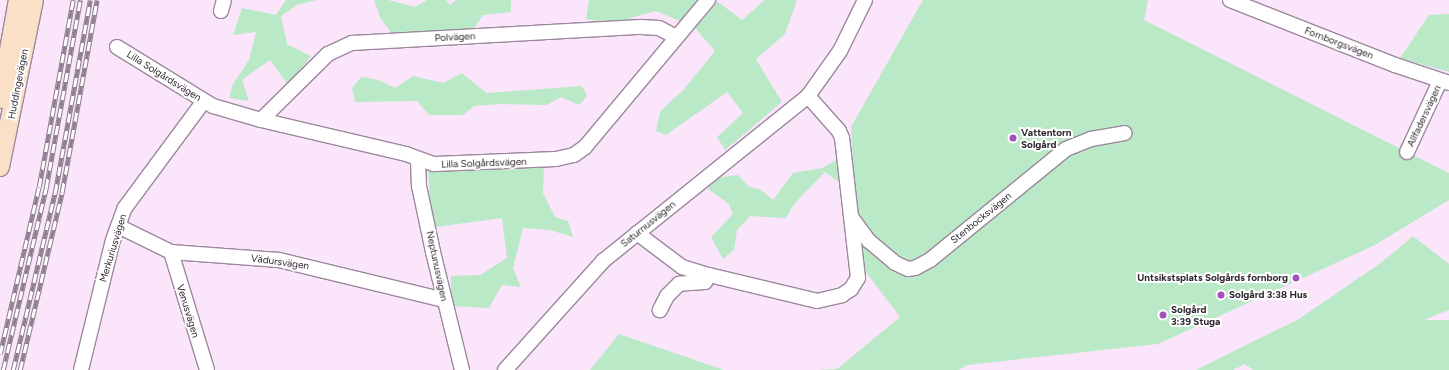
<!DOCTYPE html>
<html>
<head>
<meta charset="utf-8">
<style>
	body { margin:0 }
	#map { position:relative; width:1449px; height:370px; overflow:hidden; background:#fae5fb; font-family:Figtree,sans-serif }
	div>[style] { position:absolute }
	.green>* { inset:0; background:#bae9c7 }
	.roads { filter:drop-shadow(1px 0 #9c889d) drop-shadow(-1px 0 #9c889d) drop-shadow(0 1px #9c889d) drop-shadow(0 -1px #9c889d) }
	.minor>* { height:14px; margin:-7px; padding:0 7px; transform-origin:7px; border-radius:7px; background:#fff }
	.major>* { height:18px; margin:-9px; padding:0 9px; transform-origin:9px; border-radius:9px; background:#fbe0c8 }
	.rail>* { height:4.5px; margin-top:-2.25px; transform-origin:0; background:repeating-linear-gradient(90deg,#fff 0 9px,#8d7f8d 0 18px); box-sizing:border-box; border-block:1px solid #8d7f8d }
	.dots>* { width:11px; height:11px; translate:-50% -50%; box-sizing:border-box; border:2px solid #fff; border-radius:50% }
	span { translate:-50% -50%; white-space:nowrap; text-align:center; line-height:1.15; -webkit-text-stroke:4px #fff; paint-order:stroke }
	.street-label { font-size:10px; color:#2e262e }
	.poi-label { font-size:10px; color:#2e262e; font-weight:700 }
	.left { translate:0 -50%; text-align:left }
	.right { translate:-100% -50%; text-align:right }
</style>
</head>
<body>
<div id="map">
	<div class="green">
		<div style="clip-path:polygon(286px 0,317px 0,297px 5px,281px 16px,287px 44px,311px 56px,288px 85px,270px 60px,242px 80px,249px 101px,229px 98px,233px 84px,249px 60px,256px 32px,233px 35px,242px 8px,276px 15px)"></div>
		<div style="clip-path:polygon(374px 0,388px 0,415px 7px,427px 0,446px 0,450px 5px,456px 0,511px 0,511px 12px,483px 15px,472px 32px,391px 33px,380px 17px)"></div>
		<div style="clip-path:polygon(589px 0,700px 0,687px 24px,656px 11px,612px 23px,586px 19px)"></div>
		<div style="clip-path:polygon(765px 0,797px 0,785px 34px,756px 59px,782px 102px,725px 150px,717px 137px,743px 113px,727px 92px,666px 135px,656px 131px,660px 112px,684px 89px,715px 51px,695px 28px,718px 2px,742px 20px)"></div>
		<div style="clip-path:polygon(923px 0,1148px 0,1144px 20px,1449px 173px,1449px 200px,1373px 246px,1158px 344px,967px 365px,959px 370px,817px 370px,837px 369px,900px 317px,866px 272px,856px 213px,851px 127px)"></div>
		<div style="clip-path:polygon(1449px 14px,1449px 72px,1400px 58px,1429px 15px)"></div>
		<div style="clip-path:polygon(462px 73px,486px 93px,582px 86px,587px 96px,579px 105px,561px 97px,546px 105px,501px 104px,474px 106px,463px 115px,429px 115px,417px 101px,355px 102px,352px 88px,361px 77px,379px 80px,395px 88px,413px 76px,443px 83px)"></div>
		<div style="clip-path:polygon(835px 141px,842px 166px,839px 182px,825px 172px,794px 204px,786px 218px,750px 216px,737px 230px,734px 250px,723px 259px,711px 237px,733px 214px,728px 203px,708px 189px,714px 178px,738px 175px,748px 186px,761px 190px,773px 200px,793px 173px,822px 168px,836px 160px)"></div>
		<div style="clip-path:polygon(544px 165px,543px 193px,555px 217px,568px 221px,573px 237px,550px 230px,523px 228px,513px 268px,521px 287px,502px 285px,489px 308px,451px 306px,451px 276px,480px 275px,507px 258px,502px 218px,436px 227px,430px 204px,428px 166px,461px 170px)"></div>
		<div style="clip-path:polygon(1413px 236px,1449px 264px,1449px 310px,1424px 320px,1449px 320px,1449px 370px,1253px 370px,1245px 364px,1233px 370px,1196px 370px,1299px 319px,1382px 262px)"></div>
		<div style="clip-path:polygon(619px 334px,724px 370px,590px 370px)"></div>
	</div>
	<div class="roads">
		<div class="minor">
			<div style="left:1230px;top:0;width:177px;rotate:21.5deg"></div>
			<div style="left:1395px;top:65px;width:57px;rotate:18.4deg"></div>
			<div style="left:221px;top:11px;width:11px;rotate:-75deg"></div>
			<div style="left:117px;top:47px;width:113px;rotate:31.6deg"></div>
			<div style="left:213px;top:106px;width:50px;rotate:16.3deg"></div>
			<div style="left:261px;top:120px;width:149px;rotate:13.2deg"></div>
			<div style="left:406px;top:154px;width:30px;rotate:20deg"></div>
			<div style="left:434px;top:164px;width:122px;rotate:-2.3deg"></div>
			<div style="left:556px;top:159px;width:18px;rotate:-13deg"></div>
			<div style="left:574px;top:155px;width:14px;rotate:-36deg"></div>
			<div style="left:585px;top:147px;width:192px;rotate:-50.1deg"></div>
			<div style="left:261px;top:120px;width:94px;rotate:-44.6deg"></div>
			<div style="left:328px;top:54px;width:26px;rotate:-25deg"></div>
			<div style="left:352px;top:43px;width:289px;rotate:-3.2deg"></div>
			<div style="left:641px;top:27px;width:18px;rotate:3deg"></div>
			<div style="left:659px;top:28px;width:19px;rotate:28deg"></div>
			<div style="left:1407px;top:152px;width:78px;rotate:-65.1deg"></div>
			<div style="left:418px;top:160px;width:26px;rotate:88deg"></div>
			<div style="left:419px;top:186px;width:67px;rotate:78deg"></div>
			<div style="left:433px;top:252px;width:122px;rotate:76.2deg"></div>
			<div style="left:852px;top:218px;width:29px;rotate:54deg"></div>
			<div style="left:869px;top:241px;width:34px;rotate:40deg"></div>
			<div style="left:895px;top:263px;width:14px;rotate:25deg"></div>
			<div style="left:908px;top:269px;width:7px;rotate:-8deg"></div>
			<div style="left:915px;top:268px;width:17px;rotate:-28deg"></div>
			<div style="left:930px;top:260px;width:176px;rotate:-39.2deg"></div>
			<div style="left:1066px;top:149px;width:27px;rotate:-22deg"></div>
			<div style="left:1091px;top:139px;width:34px;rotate:-10deg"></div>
			<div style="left:118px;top:226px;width:59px;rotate:26.1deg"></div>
			<div style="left:171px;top:252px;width:108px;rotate:4.2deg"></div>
			<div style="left:279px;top:260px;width:170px;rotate:13.6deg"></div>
			<div style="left:637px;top:233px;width:56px;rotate:37.1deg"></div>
			<div style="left:682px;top:267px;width:28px;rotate:17deg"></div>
			<div style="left:709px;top:275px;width:8px;rotate:120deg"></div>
			<div style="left:705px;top:282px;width:26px;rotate:176deg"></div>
			<div style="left:679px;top:284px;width:17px;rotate:135deg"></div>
			<div style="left:667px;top:296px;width:16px;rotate:117deg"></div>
			<div style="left:171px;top:252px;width:123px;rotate:73deg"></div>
			<div style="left:709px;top:275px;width:111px;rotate:13.5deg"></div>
			<div style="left:817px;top:301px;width:26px;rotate:-13deg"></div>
			<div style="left:842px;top:295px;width:11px;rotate:-34deg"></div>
			<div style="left:851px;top:289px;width:13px;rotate:-58deg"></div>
			<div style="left:858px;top:278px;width:141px;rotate:-96.5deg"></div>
			<div style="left:842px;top:138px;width:8px;rotate:-113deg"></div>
			<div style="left:839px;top:131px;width:47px;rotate:-131.5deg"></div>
			<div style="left:81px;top:370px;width:134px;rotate:-76.2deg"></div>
			<div style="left:113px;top:240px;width:33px;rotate:-70deg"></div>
			<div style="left:124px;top:209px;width:134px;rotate:-53.5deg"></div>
			<div style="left:505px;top:370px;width:147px;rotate:-48deg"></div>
			<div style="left:603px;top:261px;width:263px;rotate:-38.8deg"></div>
			<div style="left:808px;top:96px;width:55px;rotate:-54.6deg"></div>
			<div style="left:840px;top:51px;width:57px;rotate:-63.9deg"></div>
		</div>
		<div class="major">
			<div style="left:0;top:99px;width:101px;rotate:-79.7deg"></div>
			<div style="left:0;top:167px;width:170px;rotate:-78.5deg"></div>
		</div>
	</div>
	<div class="rail">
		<div style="left:0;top:354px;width:171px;rotate:-76.9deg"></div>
		<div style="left:39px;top:187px;width:190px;rotate:-79.7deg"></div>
		<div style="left:3px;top:370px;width:187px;rotate:-76.7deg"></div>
		<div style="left:46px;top:188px;width:191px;rotate:-79.7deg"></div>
		<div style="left:13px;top:370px;width:182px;rotate:-76.7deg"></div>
		<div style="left:55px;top:193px;width:196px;rotate:-79.7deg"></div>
		<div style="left:20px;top:370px;width:183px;rotate:-76.7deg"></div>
		<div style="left:62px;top:192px;width:195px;rotate:-79.7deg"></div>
	</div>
	<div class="dots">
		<div style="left:1013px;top:138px;background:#a550bf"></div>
		<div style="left:1296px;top:278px;background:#a550bf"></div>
		<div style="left:1221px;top:295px;background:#a550bf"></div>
		<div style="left:1163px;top:315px;background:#a550bf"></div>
	</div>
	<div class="street-label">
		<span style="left:455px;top:37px;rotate:-3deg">Polvägen</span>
		<span style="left:1339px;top:43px;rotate:21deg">Fornborgsvägen</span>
		<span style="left:164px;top:76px;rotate:32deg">Lilla Solgårdsvägen</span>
		<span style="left:18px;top:84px;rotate:-79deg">Huddingevägen</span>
		<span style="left:1424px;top:116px;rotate:-65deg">Allfadersvägen</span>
		<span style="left:484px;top:163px;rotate:-2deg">Lilla Solgårdsvägen</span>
		<span style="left:981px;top:218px;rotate:-39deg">Stenbocksvägen</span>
		<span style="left:648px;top:224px;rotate:-39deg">Saturnusvägen</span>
		<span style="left:113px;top:248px;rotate:-73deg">Merkuriusvägen</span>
		<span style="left:280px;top:262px;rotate:8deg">Vädursvägen</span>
		<span style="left:437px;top:266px;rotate:78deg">Neptunusvägen</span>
		<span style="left:188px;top:311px;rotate:73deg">Venusvägen</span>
	</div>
	<div class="poi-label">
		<span class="left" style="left:1021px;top:138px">Vattentorn<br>Solgård</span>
		<span class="right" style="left:1288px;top:278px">Untsikstsplats Solgårds fornborg</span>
		<span class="left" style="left:1229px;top:295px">Solgård 3:38 Hus</span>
		<span class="left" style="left:1171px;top:315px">Solgård<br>3:39 Stuga</span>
	</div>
</div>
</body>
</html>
